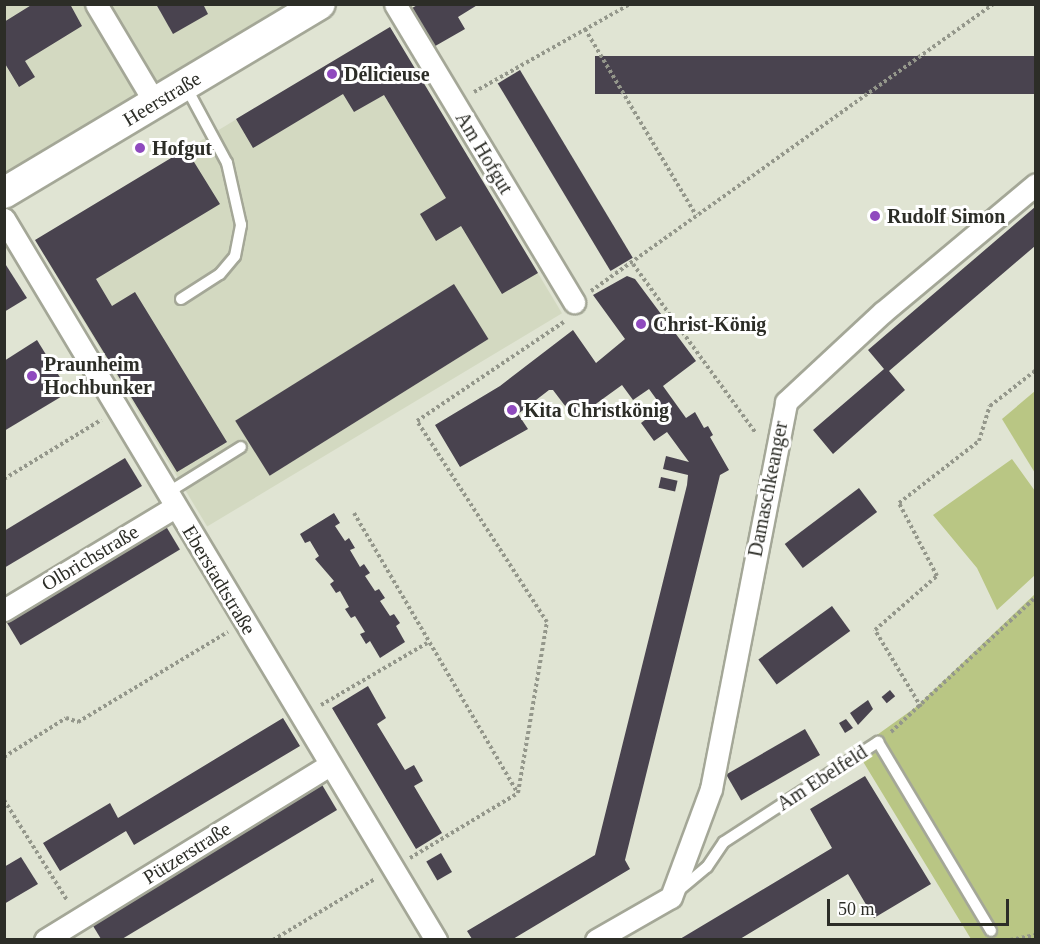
<!DOCTYPE html>
<html>
<head>
<meta charset="utf-8">
<style>
	body { margin:0 }
	#map { position:relative; width:1040px; height:944px; overflow:hidden; background:#e0e4d3; font-family:Georgia,serif }
	div>[style] { position:absolute }
	.built>* { inset:0; background:#d3d9c1; transform-origin:0 0 }
	.green>* { inset:0; background:#b9c684 }
	.building>* { inset:0; background:#49434f; transform-origin:0 0 }
	.path>* { height:4px; margin-top:-2px; transform-origin:0; background:repeating-linear-gradient(90deg,#94978b 0 3px,transparent 0 6px) }
	.roads { filter:drop-shadow(2px 0 #a4a797) drop-shadow(-2px 0 #a4a797) drop-shadow(0 2px #a4a797) drop-shadow(0 -2px #a4a797) }
	.service>* { height:10px; margin:-5px; padding:0 5px; transform-origin:5px; border-radius:5px; background:#fff }
	.minor>* { height:21px; margin:-10.5px; padding:0 10.5px; transform-origin:10.5px; border-radius:10.5px; background:#fff }
	.secondary>* { height:30px; margin:-15px; padding:0 15px; transform-origin:15px; border-radius:15px; background:#fff }
	.dots>* { width:16px; height:16px; translate:-50% -50%; box-sizing:border-box; border:3px solid #fff; border-radius:50% }
	span { translate:-50% -50%; white-space:nowrap; text-align:center; line-height:1.15; -webkit-text-stroke:6px #fff; paint-order:stroke }
	.poi-label { font-size:20px; color:#2c2d27; font-weight:700 }
	.left { translate:0 -50%; text-align:left }
	.street-label { font-size:20px; color:#2c2d27 }
	.frame { position:absolute; inset:0; border:6px solid #2c2d27; pointer-events:none }
	.scale { position:absolute; left:827px; top:899px; width:182px; height:27px; box-sizing:border-box; border:3px solid #2c2d27; border-top:0; padding-left:8px; font-size:18px; line-height:21px; white-space:nowrap; color:#2c2d27; -webkit-text-stroke:4px #fff; paint-order:stroke }
</style>
</head>
<body>
<div id="map">
	<div class="built">
		<div style="clip-path:polygon(5px 4px,328px 5px,5px 194px)"></div>
		<div style="left:390px;top:27px;width:334px;height:414px;rotate:59deg"></div>
	</div>
	<div class="green">
		<div style="clip-path:polygon(1035px 391px,1035px 473px,1002px 419px)"></div>
		<div style="clip-path:polygon(1012px 459px,1035px 491px,1035px 575px,997px 610px,977px 568px,933px 515px)"></div>
		<div style="clip-path:polygon(1035px 594px,1035px 939px,971px 939px,856px 750px,916px 707px)"></div>
	</div>
	<div class="building">
		<div style="clip-path:polygon(33px 4px,70px 4px,82px 26px,25px 61px,35px 77px,19px 87px,4px 62px,4px 22px)"></div>
		<div style="clip-path:polygon(156px 4px,203px 4px,208px 14px,173px 34px)"></div>
		<div style="clip-path:polygon(419px 4px,479px 4px,458px 17px,465px 29px,430px 49px,407px 11px)"></div>
		<div style="clip-path:polygon(390px 27px,538px 273px,502px 294px,461px 226px,436px 241px,420px 214px,446px 198px,384px 95px,354px 112px,343px 94px,253px 148px,236px 119px)"></div>
		<div style="left:1035px;top:56px;width:38px;height:440px;rotate:90deg"></div>
		<div style="left:520px;top:70px;width:219px;height:26px;rotate:59deg"></div>
		<div style="clip-path:polygon(186px 149px,220px 204px,96px 279px,112px 306px,135px 292px,227px 442px,177px 472px,35px 240px)"></div>
		<div style="clip-path:polygon(1035px 207px,1035px 246px,889px 371px,905px 390px,833px 454px,813px 430px,884px 369px,868px 350px)"></div>
		<div style="clip-path:polygon(4px 262px,27px 298px,4px 312px)"></div>
		<div style="clip-path:polygon(627px 276px,635px 279px,696px 361px,663px 386px,686px 418px,695px 412px,704px 428px,708px 426px,713px 435px,710px 437px,729px 470px,720px 475px,705px 536px,625px 860px,630px 869px,513px 939px,472px 939px,467px 931px,595px 855px,687px 485px,688px 475px,663px 469px,666px 456px,689px 462px,667px 432px,654px 441px,641px 423px,662px 407px,649px 389px,633px 400px,622px 385px,575px 419px,553px 390px,549px 390px,518px 414px,528px 429px,460px 467px,435px 425px,500px 386px,573px 330px,596px 363px,625px 339px,593px 295px)"></div>
		<div style="left:454px;top:284px;width:65px;height:258px;rotate:58deg"></div>
		<div style="clip-path:polygon(37px 340px,69px 392px,4px 431px,4px 361px)"></div>
		<div style="clip-path:polygon(125px 458px,142px 486px,4px 568px,4px 531px)"></div>
		<div style="left:661px;top:477px;width:17px;height:11px;rotate:13deg"></div>
		<div style="left:859px;top:488px;width:30px;height:93px;rotate:53deg"></div>
		<div style="clip-path:polygon(334px 513px,340px 523px,335px 526px,345px 541px,349px 538px,355px 548px,350px 550px,360px 567px,364px 564px,370px 573px,365px 576px,375px 591px,379px 589px,385px 598px,380px 601px,390px 616px,394px 614px,400px 623px,396px 626px,405px 642px,380px 658px,370px 641px,366px 644px,360px 634px,365px 632px,355px 616px,351px 618px,345px 609px,349px 607px,340px 591px,336px 593px,330px 584px,334px 581px,315px 559px,319px 556px,310px 541px,305px 543px,300px 534px)"></div>
		<div style="left:164px;top:523px;width:31px;height:186px;rotate:59deg"></div>
		<div style="left:832px;top:606px;width:31px;height:91px;rotate:54deg"></div>
		<div style="clip-path:polygon(368px 686px,386px 718px,377px 724px,405px 770px,414px 765px,423px 781px,414px 786px,442px 833px,416px 849px,332px 708px)"></div>
		<div style="left:890px;top:690px;width:8px;height:11px;rotate:50deg"></div>
		<div style="clip-path:polygon(868px 700px,873px 709px,858px 725px,850px 713px)"></div>
		<div style="clip-path:polygon(283px 718px,300px 746px,134px 845px,126px 831px,60px 871px,43px 843px,110px 803px,118px 818px)"></div>
		<div style="clip-path:polygon(846px 719px,853px 728px,845px 733px,839px 723px)"></div>
		<div style="left:805px;top:729px;width:30px;height:91px;rotate:60deg"></div>
		<div style="clip-path:polygon(865px 776px,931px 884px,874px 918px,848px 874px,740px 939px,680px 939px,832px 848px,810px 809px)"></div>
		<div style="clip-path:polygon(321px 783px,337px 810px,122px 939px,101px 939px,90px 921px)"></div>
		<div style="left:441px;top:853px;width:22px;height:17px;rotate:60deg"></div>
		<div style="clip-path:polygon(21px 857px,38px 884px,4px 904px,4px 867px)"></div>
	</div>
	<div class="path">
		<div style="left:585px;top:29px;width:217px;rotate:59.2deg"></div>
		<div style="left:474px;top:92px;width:179px;rotate:-29.4deg"></div>
		<div style="left:633px;top:264px;width:209px;rotate:54deg"></div>
		<div style="left:591px;top:291px;width:494px;rotate:-35.5deg"></div>
		<div style="left:4px;top:479px;width:114px;rotate:-31.3deg"></div>
		<div style="left:354px;top:513px;width:323px;rotate:59.7deg"></div>
		<div style="left:321px;top:705px;width:123px;rotate:-30.3deg"></div>
		<div style="left:921px;top:707px;width:90px;rotate:-120.9deg"></div>
		<div style="left:875px;top:630px;width:82px;rotate:-41.1deg"></div>
		<div style="left:937px;top:576px;width:82px;rotate:-117.5deg"></div>
		<div style="left:899px;top:503px;width:101px;rotate:-37.8deg"></div>
		<div style="left:979px;top:441px;width:37px;rotate:-73deg"></div>
		<div style="left:990px;top:406px;width:58px;rotate:-38deg"></div>
		<div style="left:891px;top:732px;width:198px;rotate:-43deg"></div>
		<div style="left:4px;top:757px;width:73px;rotate:-32.2deg"></div>
		<div style="left:66px;top:718px;width:13px;rotate:18deg"></div>
		<div style="left:78px;top:722px;width:175px;rotate:-31deg"></div>
		<div style="left:4px;top:800px;width:118px;rotate:57.8deg"></div>
		<div style="left:410px;top:858px;width:126px;rotate:-31deg"></div>
		<div style="left:518px;top:793px;width:173px;rotate:-80.4deg"></div>
		<div style="left:547px;top:622px;width:239px;rotate:-122.9deg"></div>
		<div style="left:417px;top:421px;width:177px;rotate:-34deg"></div>
		<div style="left:273px;top:940px;width:119px;rotate:-30.9deg"></div>
		<div style="left:1010px;top:940px;width:26px;rotate:-11deg"></div>
	</div>
	<div class="roads">
		<div class="service">
			<div style="left:181px;top:299px;width:46px;rotate:-32.7deg"></div>
			<div style="left:220px;top:274px;width:23px;rotate:-50deg"></div>
			<div style="left:235px;top:256px;width:32px;rotate:-79deg"></div>
			<div style="left:241px;top:225px;width:64px;rotate:-102.7deg"></div>
			<div style="left:227px;top:163px;width:89px;rotate:-118.3deg"></div>
			<div style="left:167px;top:493px;width:87px;rotate:-31.9deg"></div>
			<div style="left:677px;top:892px;width:39px;rotate:-40deg"></div>
			<div style="left:707px;top:867px;width:30px;rotate:-56deg"></div>
			<div style="left:724px;top:842px;width:184px;rotate:-33deg"></div>
			<div style="left:878px;top:742px;width:220px;rotate:59.1deg"></div>
		</div>
		<div class="minor">
			<div style="left:96px;top:4px;width:115px;rotate:59.2deg"></div>
			<div style="left:395px;top:4px;width:348px;rotate:59deg"></div>
			<div style="left:4px;top:219px;width:841px;rotate:59.07deg"></div>
			<div style="left:4px;top:610px;width:200px;rotate:-31.1deg"></div>
			<div style="left:45px;top:940px;width:334px;rotate:-31.6deg"></div>
			<div style="left:596px;top:940px;width:86px;rotate:-29.8deg"></div>
			<div style="left:671px;top:897px;width:115px;rotate:-69.7deg"></div>
			<div style="left:711px;top:789px;width:394px;rotate:-79deg"></div>
			<div style="left:786px;top:402px;width:132px;rotate:-42.9deg"></div>
			<div style="left:883px;top:312px;width:199px;rotate:-39.9deg"></div>
		</div>
		<div class="secondary">
			<div style="left:4px;top:193px;width:368px;rotate:-30.9deg"></div>
		</div>
	</div>
	<div class="dots">
		<div style="left:332px;top:74px;background:#8f4abe"></div>
		<div style="left:140px;top:148px;background:#8f4abe"></div>
		<div style="left:875px;top:216px;background:#8f4abe"></div>
		<div style="left:641px;top:324px;background:#8f4abe"></div>
		<div style="left:32px;top:376px;background:#8f4abe"></div>
		<div style="left:512px;top:410px;background:#8f4abe"></div>
	</div>
	<div class="poi-label">
		<span class="left" style="left:344px;top:74px">Délicieuse</span>
		<span class="left" style="left:152px;top:148px">Hofgut</span>
		<span class="left" style="left:887px;top:216px">Rudolf Simon</span>
		<span class="left" style="left:653px;top:324px">Christ-König</span>
		<span class="left" style="left:44px;top:376px">Praunheim<br>Hochbunker</span>
		<span class="left" style="left:524px;top:410px">Kita Christkönig</span>
	</div>
	<div class="street-label">
		<span style="left:162px;top:99px;rotate:-31deg">Heerstraße</span>
		<span style="left:484px;top:153px;rotate:59deg">Am Hofgut</span>
		<span style="left:768px;top:489px;rotate:-79deg">Damaschkeanger</span>
		<span style="left:90px;top:558px;rotate:-31deg">Olbrichstraße</span>
		<span style="left:219px;top:580px;rotate:59deg">Eberstadtstraße</span>
		<span style="left:822px;top:778px;rotate:-33deg">Am Ebelfeld</span>
		<span style="left:187px;top:853px;rotate:-32deg">Pützerstraße</span>
	</div>
	<div class="frame"></div>
	<div class="scale">50 m</div>
</div>
</body>
</html>
